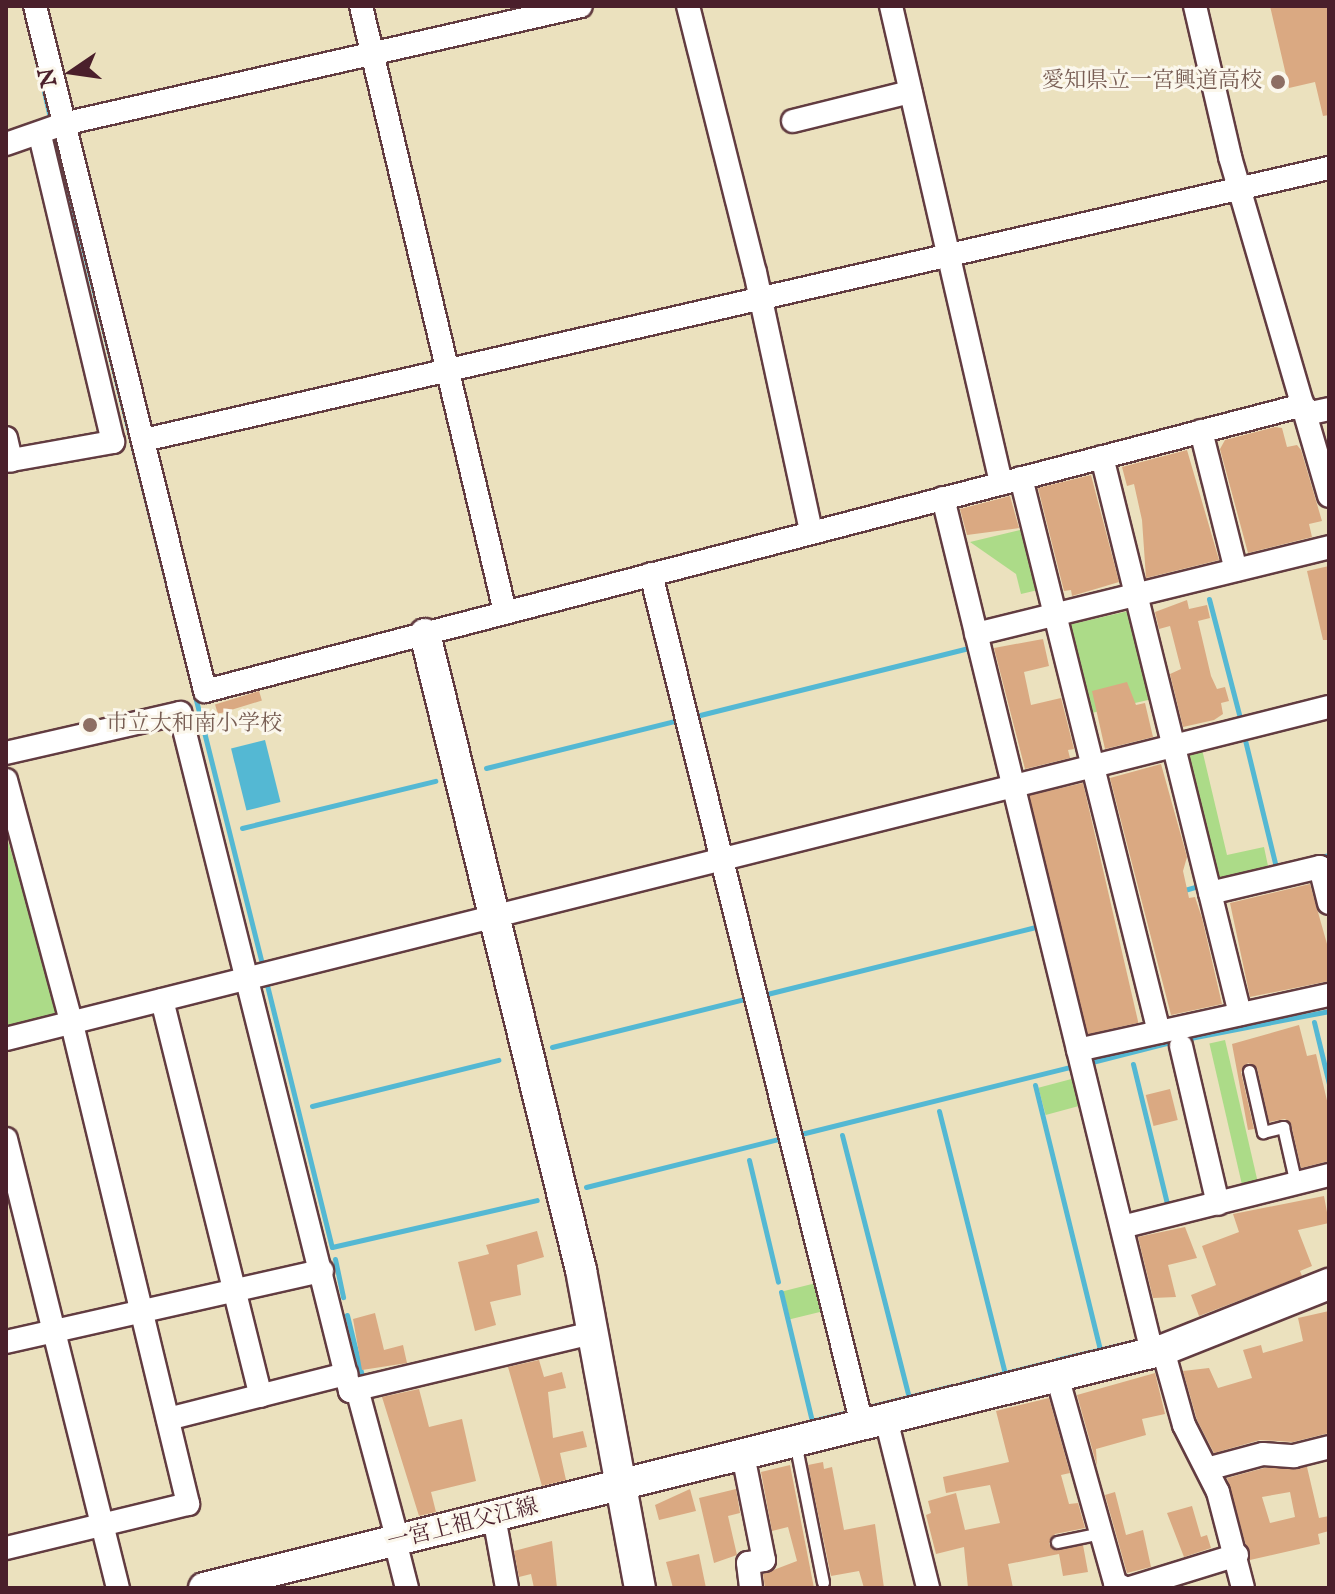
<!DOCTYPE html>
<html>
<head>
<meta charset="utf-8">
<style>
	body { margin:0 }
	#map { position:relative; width:1335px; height:1594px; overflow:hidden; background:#ebe1be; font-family:"IM FELL English","Noto Serif JP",serif }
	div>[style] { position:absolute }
	.green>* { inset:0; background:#acdb88; transform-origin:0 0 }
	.water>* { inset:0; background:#54b8d3; transform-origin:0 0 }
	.stream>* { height:5px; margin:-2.5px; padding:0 2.5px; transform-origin:2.5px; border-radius:2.5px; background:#54b8d3 }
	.building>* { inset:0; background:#daa982; transform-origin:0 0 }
	.roads { filter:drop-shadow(2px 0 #623c41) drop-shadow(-2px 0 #623c41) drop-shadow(0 2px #623c41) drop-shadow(0 -2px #623c41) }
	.lane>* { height:11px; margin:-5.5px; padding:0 5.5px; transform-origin:5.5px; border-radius:5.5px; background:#fff }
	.street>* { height:22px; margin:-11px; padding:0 11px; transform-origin:11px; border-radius:11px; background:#fff }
	.secondary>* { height:30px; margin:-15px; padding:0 15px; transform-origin:15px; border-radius:15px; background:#fff }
	.dots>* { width:22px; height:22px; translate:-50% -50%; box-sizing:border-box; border:4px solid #fbf7ec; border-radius:50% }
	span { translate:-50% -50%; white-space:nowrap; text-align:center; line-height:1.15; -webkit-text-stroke:6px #fbf7ec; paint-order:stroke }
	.education-label { font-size:22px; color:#785e54 }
	.right { translate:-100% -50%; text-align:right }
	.left { translate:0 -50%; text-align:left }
	.street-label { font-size:22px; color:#4a1f2b }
	.frame { position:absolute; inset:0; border:8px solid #4a1f2b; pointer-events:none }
	.north { position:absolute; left:32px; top:32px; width:80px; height:80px; -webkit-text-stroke:6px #fbf7ec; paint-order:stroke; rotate:257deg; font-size:22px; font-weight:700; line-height:32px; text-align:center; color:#4a1f2b }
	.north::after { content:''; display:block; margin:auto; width:28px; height:36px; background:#4a1f2b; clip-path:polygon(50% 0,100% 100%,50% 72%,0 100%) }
</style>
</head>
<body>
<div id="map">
	<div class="green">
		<div style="clip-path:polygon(1024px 529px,1038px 590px,1021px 594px,1016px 574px,970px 542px)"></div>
		<div style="left:1133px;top:610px;width:91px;height:68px;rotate:77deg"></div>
		<div style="clip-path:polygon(1201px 745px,1227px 855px,1264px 847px,1268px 866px,1213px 879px,1182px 749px)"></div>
		<div style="clip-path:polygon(6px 835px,61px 1015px,6px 1029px)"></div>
		<div style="left:1225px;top:1040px;width:148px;height:16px;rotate:77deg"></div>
		<div style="left:1079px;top:1077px;width:28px;height:42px;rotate:75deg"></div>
		<div style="left:820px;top:1282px;width:29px;height:38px;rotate:76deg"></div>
	</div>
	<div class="water">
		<div style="left:265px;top:740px;width:64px;height:35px;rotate:76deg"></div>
	</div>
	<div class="stream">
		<div style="left:29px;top:26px;width:98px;rotate:77.1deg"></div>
		<div style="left:54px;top:132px;width:862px;rotate:75.96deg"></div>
		<div style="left:1209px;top:599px;width:119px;rotate:75.4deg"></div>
		<div style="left:696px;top:716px;width:284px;rotate:-14deg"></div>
		<div style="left:1245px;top:740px;width:131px;rotate:76.3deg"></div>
		<div style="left:486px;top:768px;width:199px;rotate:-14deg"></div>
		<div style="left:242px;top:828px;width:199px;rotate:-13.7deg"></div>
		<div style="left:1318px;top:857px;width:11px;rotate:-10deg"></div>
		<div style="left:1181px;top:891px;width:15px;rotate:-16deg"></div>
		<div style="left:266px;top:981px;width:274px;rotate:76.1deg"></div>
		<div style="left:332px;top:1247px;width:210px;rotate:-12.9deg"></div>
		<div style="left:763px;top:995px;width:281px;rotate:-14deg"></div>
		<div style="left:1314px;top:1022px;width:64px;rotate:76.4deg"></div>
		<div style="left:1185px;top:1039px;width:147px;rotate:-11deg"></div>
		<div style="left:552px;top:1047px;width:203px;rotate:-14deg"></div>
		<div style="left:1088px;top:1063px;width:90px;rotate:-14.2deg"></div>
		<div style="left:1133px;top:1064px;width:148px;rotate:76.3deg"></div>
		<div style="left:1035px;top:1085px;width:272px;rotate:76.2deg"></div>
		<div style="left:312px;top:1106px;width:192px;rotate:-13.9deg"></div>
		<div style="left:939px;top:1111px;width:270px;rotate:75.9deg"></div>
		<div style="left:797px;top:1135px;width:285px;rotate:-14deg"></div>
		<div style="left:842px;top:1135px;width:270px;rotate:75.7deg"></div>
		<div style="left:749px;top:1160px;width:125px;rotate:76.6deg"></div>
		<div style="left:586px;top:1187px;width:203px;rotate:-14deg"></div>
		<div style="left:335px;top:1259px;width:39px;rotate:78deg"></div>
		<div style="left:781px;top:1292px;width:133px;rotate:76.5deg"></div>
		<div style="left:812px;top:1421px;width:41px;rotate:-14deg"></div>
		<div style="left:347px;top:1315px;width:67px;rotate:76.2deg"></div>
		<div style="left:1056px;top:1360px;width:86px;rotate:-13.4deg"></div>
		<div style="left:961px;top:1384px;width:87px;rotate:-14deg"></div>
		<div style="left:865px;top:1408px;width:90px;rotate:-14.2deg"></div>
	</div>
	<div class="building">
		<div style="clip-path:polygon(1270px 6px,1329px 6px,1329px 115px,1323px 116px,1315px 82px,1289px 88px)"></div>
		<div style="clip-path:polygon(1275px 427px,1282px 428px,1287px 447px,1297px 445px,1301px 450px,1322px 521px,1309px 524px,1312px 537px,1248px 553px,1220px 449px,1225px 440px)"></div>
		<div style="clip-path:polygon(1187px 450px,1219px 560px,1146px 578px,1142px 520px,1134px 484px,1127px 486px,1122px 467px)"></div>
		<div style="clip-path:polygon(1091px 475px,1119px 582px,1072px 596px,1071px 590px,1064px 591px,1038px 488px)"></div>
		<div style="clip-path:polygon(1010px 496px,1019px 528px,967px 535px,960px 509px)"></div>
		<div style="clip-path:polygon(1329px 566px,1329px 640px,1323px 640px,1307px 571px)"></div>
		<div style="clip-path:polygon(1187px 600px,1189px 609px,1207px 605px,1210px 618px,1198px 621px,1211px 676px,1217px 689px,1225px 687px,1229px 701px,1221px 703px,1223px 714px,1214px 720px,1183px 727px,1170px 674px,1181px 669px,1170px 626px,1159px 629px,1155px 612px)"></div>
		<div style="clip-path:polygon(1043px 639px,1049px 666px,1024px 672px,1031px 705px,1061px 698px,1074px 749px,1068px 750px,1070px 758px,1025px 769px,994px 648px)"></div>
		<div style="clip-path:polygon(1127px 682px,1136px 705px,1145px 703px,1153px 737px,1105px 749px,1092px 691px)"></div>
		<div style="left:259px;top:691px;width:10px;height:46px;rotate:73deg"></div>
		<div style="clip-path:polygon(1161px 764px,1187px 857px,1183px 871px,1189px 898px,1195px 897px,1202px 918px,1222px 1004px,1171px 1015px,1110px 778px)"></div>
		<div style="left:1083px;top:783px;width:246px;height:55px;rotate:77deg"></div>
		<div style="clip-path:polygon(1310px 884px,1329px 951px,1329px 981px,1250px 997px,1230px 903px)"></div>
		<div style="clip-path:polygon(1299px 1025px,1307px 1056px,1316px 1054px,1329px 1109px,1329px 1161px,1301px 1168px,1291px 1124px,1285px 1119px,1269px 1122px,1257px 1068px,1248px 1063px,1241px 1072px,1254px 1129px,1248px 1130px,1232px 1044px)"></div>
		<div style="left:1170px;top:1089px;width:32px;height:25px;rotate:76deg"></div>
		<div style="clip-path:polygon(1324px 1196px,1329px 1223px,1298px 1230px,1312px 1266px,1300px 1271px,1302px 1276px,1199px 1316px,1191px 1295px,1216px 1285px,1202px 1246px,1239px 1232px,1233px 1214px)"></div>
		<div style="clip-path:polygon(1185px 1227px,1197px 1258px,1168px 1265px,1176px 1297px,1153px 1298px,1138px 1237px)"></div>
		<div style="clip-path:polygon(537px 1231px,544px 1257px,517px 1265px,521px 1295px,490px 1302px,496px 1325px,475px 1331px,458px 1262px,489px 1254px,486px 1245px)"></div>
		<div style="clip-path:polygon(1329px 1311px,1329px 1433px,1293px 1442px,1260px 1440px,1214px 1453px,1197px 1420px,1183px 1371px,1209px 1368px,1218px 1388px,1252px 1378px,1243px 1350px,1261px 1345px,1263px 1353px,1303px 1341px,1298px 1318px)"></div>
		<div style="clip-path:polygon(375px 1313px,384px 1350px,403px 1345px,407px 1363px,362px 1370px,353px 1319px)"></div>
		<div style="clip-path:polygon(539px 1360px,544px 1377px,562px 1372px,566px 1388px,548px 1392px,553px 1438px,583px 1431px,587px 1447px,560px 1453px,566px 1480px,542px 1486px,508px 1367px)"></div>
		<div style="clip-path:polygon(1155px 1373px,1165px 1414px,1142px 1419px,1146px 1435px,1096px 1449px,1097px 1466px,1077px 1395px)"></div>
		<div style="clip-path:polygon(419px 1389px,429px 1427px,462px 1419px,476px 1481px,431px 1492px,436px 1512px,419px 1516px,382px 1397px)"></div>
		<div style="clip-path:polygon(1049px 1398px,1070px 1473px,1061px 1475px,1069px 1504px,1078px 1503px,1085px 1528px,1055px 1534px,1049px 1544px,1058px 1550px,1083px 1545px,1088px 1572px,1063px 1576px,1059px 1554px,1008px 1564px,1013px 1588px,968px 1588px,964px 1547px,936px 1554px,926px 1515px,931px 1513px,928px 1501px,956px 1493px,965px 1530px,1000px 1523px,990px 1485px,946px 1493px,943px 1477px,1009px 1462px,996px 1411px)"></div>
		<div style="clip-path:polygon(823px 1462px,824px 1469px,832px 1467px,844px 1530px,875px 1524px,884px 1588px,864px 1588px,859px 1571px,831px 1576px,808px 1465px)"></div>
		<div style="clip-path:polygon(790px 1465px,814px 1588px,765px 1588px,763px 1574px,797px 1561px,788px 1527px,772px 1531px,761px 1472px)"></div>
		<div style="clip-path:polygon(evenodd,1307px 1467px,1319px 1518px,1329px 1516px,1329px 1531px,1318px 1534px,1320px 1544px,1250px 1560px,1227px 1478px,1264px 1468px,1307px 1467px,1290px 1492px,1295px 1517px,1270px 1523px,1262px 1497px,1290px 1492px)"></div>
		<div style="clip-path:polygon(690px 1489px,696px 1511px,659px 1520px,655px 1505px)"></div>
		<div style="clip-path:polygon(736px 1489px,740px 1513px,728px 1516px,737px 1555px,714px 1563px,699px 1498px)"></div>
		<div style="clip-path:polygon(1115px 1492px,1126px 1535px,1143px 1530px,1151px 1567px,1127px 1573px,1105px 1495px)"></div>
		<div style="clip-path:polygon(1192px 1506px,1201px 1537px,1207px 1535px,1211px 1548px,1184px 1557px,1167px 1513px)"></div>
		<div style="clip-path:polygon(552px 1541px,557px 1588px,534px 1588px,531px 1574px,519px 1577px,514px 1551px)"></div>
		<div style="clip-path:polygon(699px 1554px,706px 1588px,673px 1588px,666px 1562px)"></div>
	</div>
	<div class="roads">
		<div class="lane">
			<div style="left:1249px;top:1071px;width:63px;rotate:77.1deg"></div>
			<div style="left:1263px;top:1132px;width:21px;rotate:-14deg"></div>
			<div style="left:1283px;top:1127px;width:58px;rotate:77.2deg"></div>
			<div style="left:795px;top:1442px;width:143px;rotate:78.7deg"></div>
			<div style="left:1057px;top:1542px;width:45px;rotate:-11.6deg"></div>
		</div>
		<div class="street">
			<div style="left:35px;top:6px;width:706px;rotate:76.06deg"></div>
			<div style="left:205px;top:691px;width:1135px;rotate:-14.6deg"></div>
			<div style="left:361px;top:6px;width:623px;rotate:76.63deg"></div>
			<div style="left:688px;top:6px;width:274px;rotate:75.9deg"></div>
			<div style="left:755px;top:272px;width:266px;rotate:77.8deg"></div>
			<div style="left:891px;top:6px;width:490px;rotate:77deg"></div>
			<div style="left:1195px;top:6px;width:155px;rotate:76.9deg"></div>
			<div style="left:1230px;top:157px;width:353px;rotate:73.7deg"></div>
			<div style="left:793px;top:121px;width:121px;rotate:-13.9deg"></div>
			<div style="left:6px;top:144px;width:60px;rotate:-19.3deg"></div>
			<div style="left:63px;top:124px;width:531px;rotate:-12.83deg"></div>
			<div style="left:1306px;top:414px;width:24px;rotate:-12deg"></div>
			<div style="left:1201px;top:431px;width:143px;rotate:75.9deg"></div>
			<div style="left:6px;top:438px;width:23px;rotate:77deg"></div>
			<div style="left:144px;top:440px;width:1216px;rotate:-12.93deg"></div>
			<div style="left:1102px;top:457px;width:574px;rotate:76.08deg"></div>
			<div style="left:6px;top:461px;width:109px;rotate:-10.1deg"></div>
			<div style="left:113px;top:442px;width:315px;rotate:-103.4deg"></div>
			<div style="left:1021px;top:478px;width:571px;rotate:76.01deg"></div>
			<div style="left:943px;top:498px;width:879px;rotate:76.25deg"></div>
			<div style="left:651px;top:574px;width:877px;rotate:76.07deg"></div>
			<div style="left:976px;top:634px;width:364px;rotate:-13.8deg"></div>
			<div style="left:6px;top:753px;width:179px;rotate:-12.9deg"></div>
			<div style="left:180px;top:713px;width:699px;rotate:75.92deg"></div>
			<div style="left:350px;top:1391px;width:7px;rotate:-16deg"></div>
			<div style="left:357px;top:1389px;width:157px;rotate:74.9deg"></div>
			<div style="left:6px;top:780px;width:253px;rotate:74.9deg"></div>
			<div style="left:72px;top:1024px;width:494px;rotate:76.4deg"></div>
			<div style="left:188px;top:1504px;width:187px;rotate:166.4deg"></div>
			<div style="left:1210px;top:893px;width:113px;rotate:-13.3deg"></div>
			<div style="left:1320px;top:867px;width:37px;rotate:76deg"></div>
			<div style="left:162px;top:1000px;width:408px;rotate:76deg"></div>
			<div style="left:6px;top:1039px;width:1364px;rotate:-14.09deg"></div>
			<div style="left:1181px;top:1046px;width:162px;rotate:76.8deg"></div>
			<div style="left:1078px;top:1050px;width:257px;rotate:-12.4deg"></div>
			<div style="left:6px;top:1139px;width:463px;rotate:76deg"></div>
			<div style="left:1122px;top:1227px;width:213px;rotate:-14.1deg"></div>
			<div style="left:6px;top:1342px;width:324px;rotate:-12.7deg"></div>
			<div style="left:1163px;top:1350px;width:78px;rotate:74.4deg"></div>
			<div style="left:1184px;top:1425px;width:75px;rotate:63.1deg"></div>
			<div style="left:1218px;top:1492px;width:99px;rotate:75.4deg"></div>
			<div style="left:1057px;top:1376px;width:215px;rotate:74.3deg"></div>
			<div style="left:1115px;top:1583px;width:11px;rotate:27deg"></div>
			<div style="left:357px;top:1389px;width:242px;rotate:-13.4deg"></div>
			<div style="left:168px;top:1419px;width:184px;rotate:-14.2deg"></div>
			<div style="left:886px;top:1419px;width:174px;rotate:76deg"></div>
			<div style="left:743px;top:1455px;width:107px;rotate:78.7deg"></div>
			<div style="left:764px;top:1560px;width:16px;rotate:169deg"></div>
			<div style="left:748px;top:1563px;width:25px;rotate:83deg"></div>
			<div style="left:1207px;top:1469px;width:58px;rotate:-15deg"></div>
			<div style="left:1263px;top:1454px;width:31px;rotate:4deg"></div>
			<div style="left:1294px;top:1456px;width:36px;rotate:-14deg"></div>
			<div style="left:494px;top:1517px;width:72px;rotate:79.6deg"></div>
			<div style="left:395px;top:1541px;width:49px;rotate:75.7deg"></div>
			<div style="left:1130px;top:1588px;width:112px;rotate:-17.1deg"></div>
		</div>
		<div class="secondary">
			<div style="left:425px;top:634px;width:655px;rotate:76.22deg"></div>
			<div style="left:581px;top:1270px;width:323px;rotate:79.5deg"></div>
			<div style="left:204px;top:1588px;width:988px;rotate:-13.94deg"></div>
			<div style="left:1163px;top:1350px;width:179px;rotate:-21.7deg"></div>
		</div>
	</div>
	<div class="dots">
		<div style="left:1278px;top:82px;background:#8d6e63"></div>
		<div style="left:90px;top:725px;background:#8d6e63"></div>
	</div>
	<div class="education-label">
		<span class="right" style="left:1262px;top:82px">愛知県立一宮興道高校</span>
		<span class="left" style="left:106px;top:725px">市立大和南小学校</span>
	</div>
	<div class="street-label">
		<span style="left:463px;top:1525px;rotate:-14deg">一宮上祖父江線</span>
	</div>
	<div class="frame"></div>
	<div class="north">N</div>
</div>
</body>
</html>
